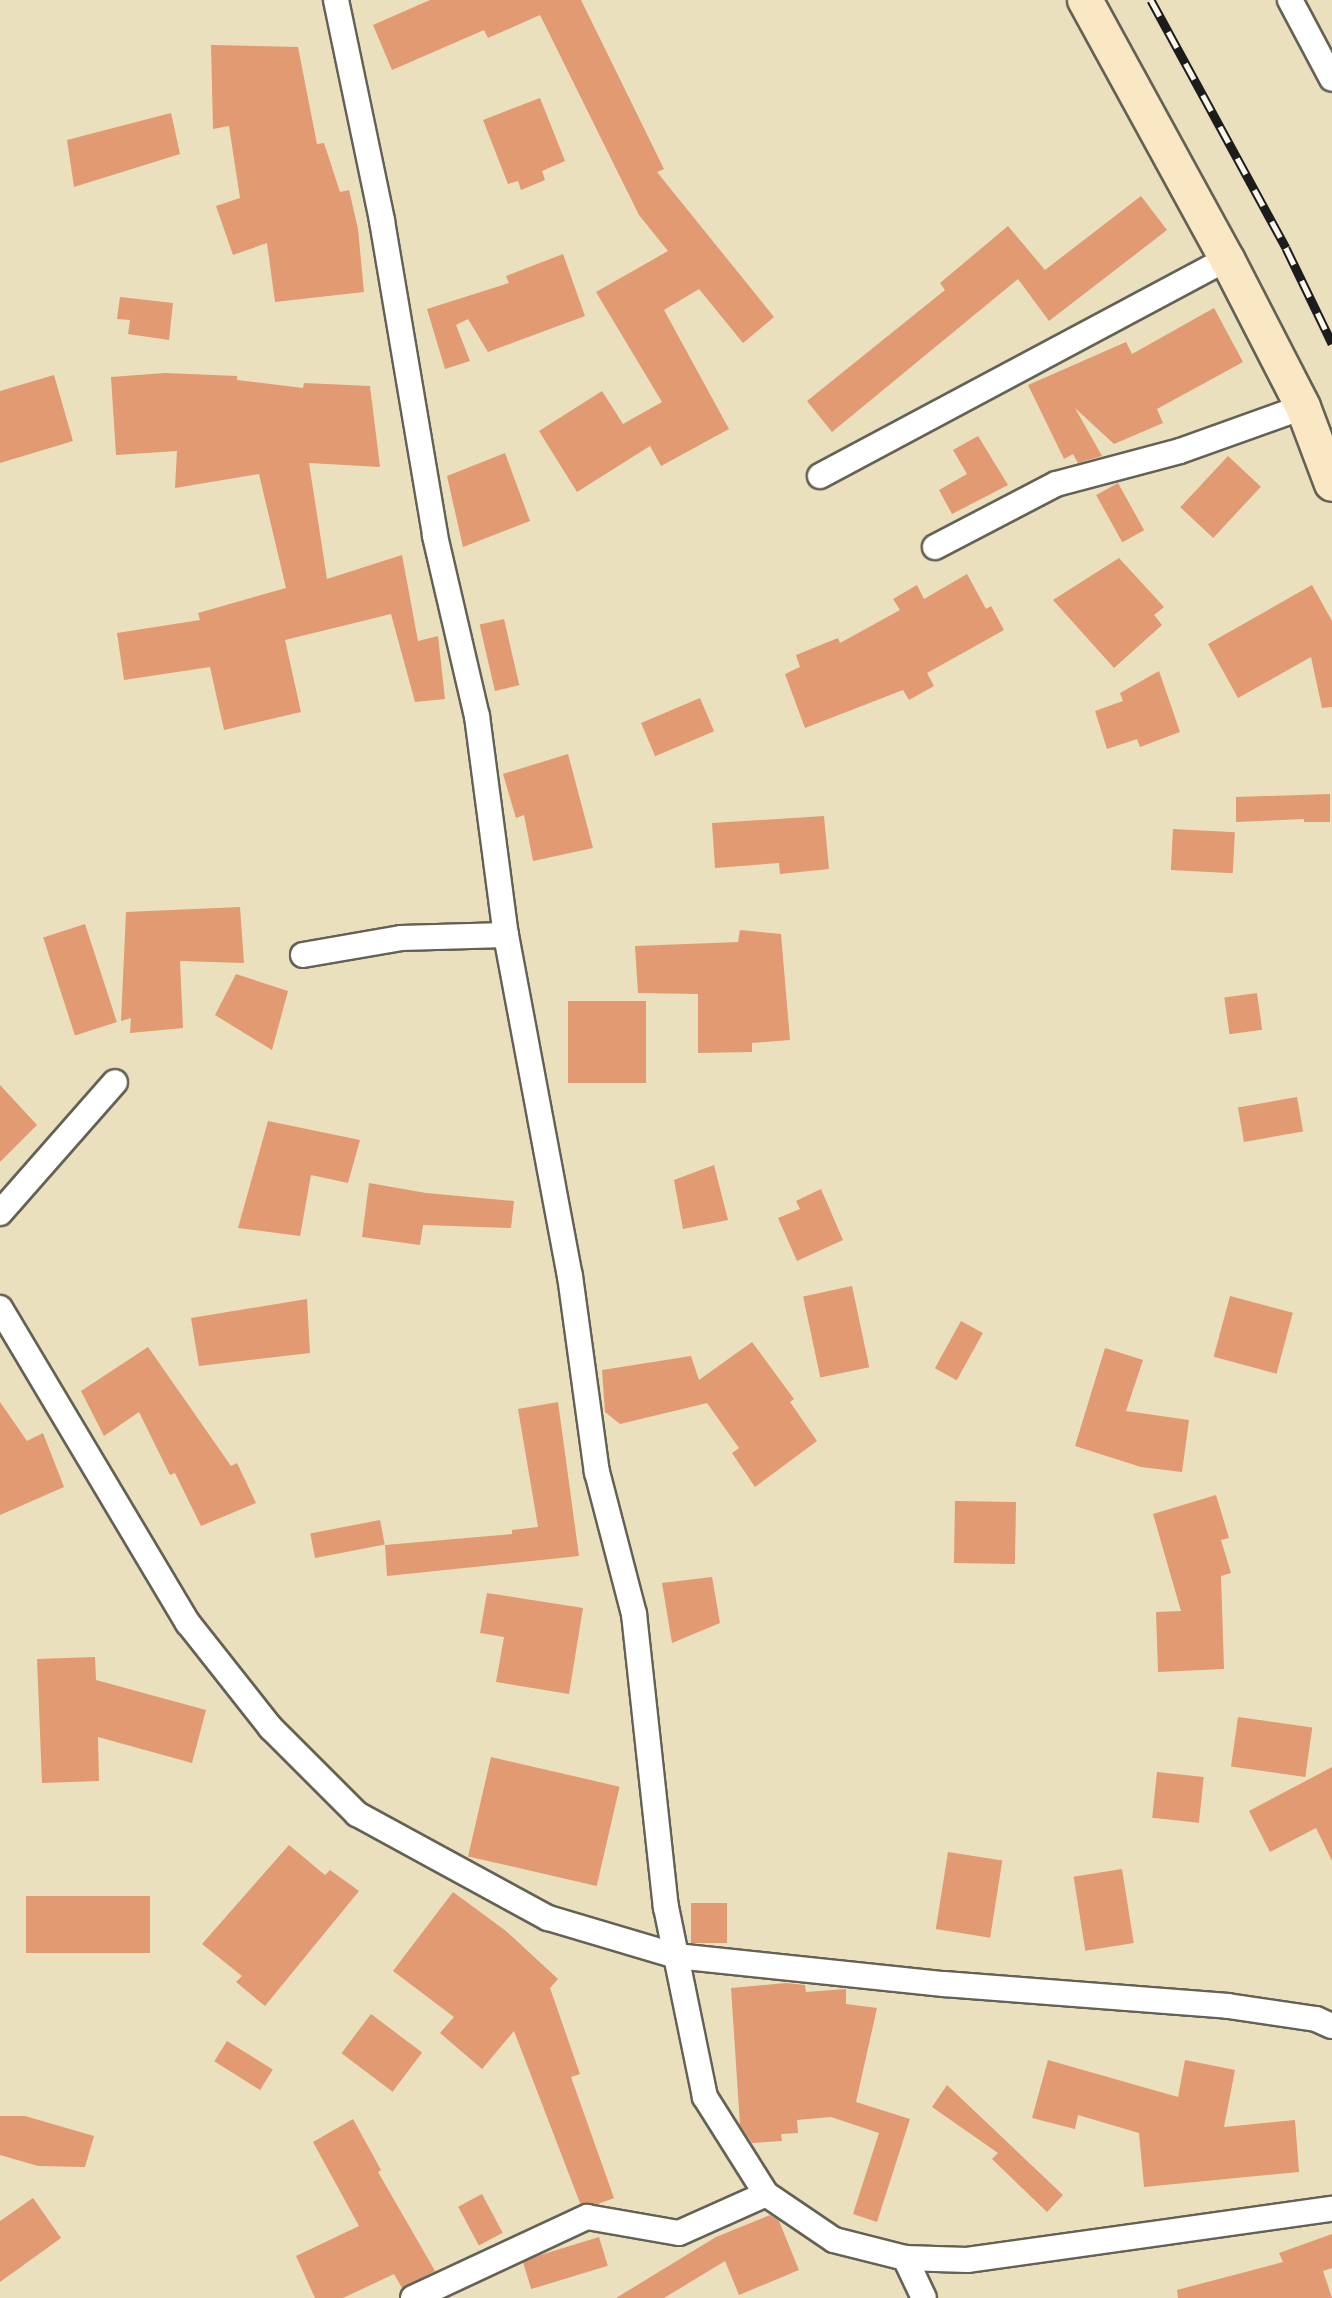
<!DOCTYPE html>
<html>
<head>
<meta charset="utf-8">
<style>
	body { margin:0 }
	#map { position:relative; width:1332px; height:2298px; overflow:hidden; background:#eae0be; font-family:"Libre Bodoni",serif }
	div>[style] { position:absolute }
	.building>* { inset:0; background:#e19a71; transform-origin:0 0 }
	.roads { filter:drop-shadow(2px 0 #646155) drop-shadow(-2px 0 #646155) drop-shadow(0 2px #646155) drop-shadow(0 -2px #646155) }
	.street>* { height:24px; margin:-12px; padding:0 12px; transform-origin:12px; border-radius:12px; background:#fff }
	.secondary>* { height:34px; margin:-17px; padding:0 17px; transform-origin:17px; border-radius:17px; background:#fae7c3 }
	.rail>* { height:9px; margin-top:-4.5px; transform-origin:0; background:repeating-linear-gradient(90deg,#fbf7ec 0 18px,#1c1c1c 0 36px); box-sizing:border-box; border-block:2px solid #1c1c1c }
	span { translate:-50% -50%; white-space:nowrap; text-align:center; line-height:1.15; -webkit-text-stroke:6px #fbf7ec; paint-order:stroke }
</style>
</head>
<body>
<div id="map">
	<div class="building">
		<div style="clip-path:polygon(430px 0,581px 0,664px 169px,657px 172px,774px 317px,743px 343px,699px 289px,664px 310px,729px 429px,661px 466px,650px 446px,577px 492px,539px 431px,602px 391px,623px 424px,662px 402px,596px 292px,668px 251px,639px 215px,540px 15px,488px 38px,484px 30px,392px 70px,373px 25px)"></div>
		<div style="clip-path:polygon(211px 45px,298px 47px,317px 144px,324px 143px,340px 192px,349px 190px,358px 229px,364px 292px,275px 302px,267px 243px,233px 255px,216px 206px,240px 198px,229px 126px,213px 129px)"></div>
		<div style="clip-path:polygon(540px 98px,565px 161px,542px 171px,545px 180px,521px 190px,518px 181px,508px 184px,483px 120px)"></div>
		<div style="clip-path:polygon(171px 113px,180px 154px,74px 187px,67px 140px)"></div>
		<div style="clip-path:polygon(1141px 196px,1167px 230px,1049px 321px,1018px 279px,832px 432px,807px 401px,945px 290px,940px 283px,1008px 226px,1045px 270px)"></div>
		<div style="clip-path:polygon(563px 254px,585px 316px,488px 352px,468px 319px,456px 325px,470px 361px,445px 369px,427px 309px,509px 283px,506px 276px)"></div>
		<div style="clip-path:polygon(120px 297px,173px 303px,169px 340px,128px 334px,130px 320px,117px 319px)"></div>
		<div style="clip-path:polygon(1214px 308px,1243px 362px,1157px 409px,1163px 423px,1114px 444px,1075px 408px,1102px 456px,1078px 463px,1073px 454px,1064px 459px,1028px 385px,1126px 342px,1132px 354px)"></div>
		<div style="clip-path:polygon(165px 373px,237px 376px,237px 380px,303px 388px,304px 383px,370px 386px,380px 467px,309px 463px,327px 579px,402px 555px,418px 641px,438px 636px,445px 699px,415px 702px,391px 614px,285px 640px,301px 712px,224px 730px,210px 667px,124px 680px,117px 633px,200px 620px,198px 613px,286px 588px,259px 474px,175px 488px,177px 451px,116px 455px,111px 377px)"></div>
		<div style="clip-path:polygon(54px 375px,73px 441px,0 463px,0 391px)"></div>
		<div style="clip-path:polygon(978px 436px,1008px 485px,952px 514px,939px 490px,967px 474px,953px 450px)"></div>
		<div style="clip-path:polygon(505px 453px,530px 521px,463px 547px,447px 476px)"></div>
		<div style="left:1228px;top:456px;width:45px;height:70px;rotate:43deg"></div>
		<div style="left:1118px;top:483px;width:54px;height:25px;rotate:61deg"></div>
		<div style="clip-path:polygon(1119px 558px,1164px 607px,1154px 615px,1162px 625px,1114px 668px,1053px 600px)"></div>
		<div style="clip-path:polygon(967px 574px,986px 609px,991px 606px,1004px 630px,927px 673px,934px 686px,909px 700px,903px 690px,805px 728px,785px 674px,800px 667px,796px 655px,838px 638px,840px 643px,900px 610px,893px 599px,917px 585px,924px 599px)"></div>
		<div style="clip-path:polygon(1312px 585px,1332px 621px,1332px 707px,1322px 708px,1311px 657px,1238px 698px,1208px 644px)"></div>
		<div style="left:504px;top:619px;width:68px;height:25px;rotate:77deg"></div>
		<div style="clip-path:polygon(1159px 671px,1180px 732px,1140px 747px,1137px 739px,1107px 749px,1095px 711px,1123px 701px,1120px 693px)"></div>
		<div style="left:700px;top:698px;width:36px;height:64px;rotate:67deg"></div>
		<div style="clip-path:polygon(568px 754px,593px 848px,533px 861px,524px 815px,516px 818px,503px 774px)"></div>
		<div style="clip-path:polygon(1330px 794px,1330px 822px,1304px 822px,1304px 819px,1236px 822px,1236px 797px)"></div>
		<div style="clip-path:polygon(824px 816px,829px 869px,780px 874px,779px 863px,715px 868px,712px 823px)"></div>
		<div style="left:1173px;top:829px;width:62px;height:41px;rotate:3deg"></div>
		<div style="clip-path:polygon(240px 907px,244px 963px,180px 961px,183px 1028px,130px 1033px,131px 1018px,121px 1021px,126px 912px)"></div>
		<div style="left:85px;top:924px;width:103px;height:44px;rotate:72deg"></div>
		<div style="clip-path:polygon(740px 930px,781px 934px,790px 1040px,752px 1043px,752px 1052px,698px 1053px,698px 994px,638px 993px,635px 946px,738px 942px)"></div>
		<div style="clip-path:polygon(236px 974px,288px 991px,272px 1050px,215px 1015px)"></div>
		<div style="left:1257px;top:993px;width:37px;height:33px;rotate:82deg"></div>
		<div style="left:568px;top:1001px;width:78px;height:82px"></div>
		<div style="clip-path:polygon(0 1085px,37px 1125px,0 1162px)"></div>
		<div style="left:1297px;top:1097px;width:35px;height:60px;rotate:80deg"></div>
		<div style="clip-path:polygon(268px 1121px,360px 1140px,348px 1183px,311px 1175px,300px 1236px,238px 1228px)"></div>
		<div style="clip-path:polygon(714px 1165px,728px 1220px,683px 1229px,674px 1180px)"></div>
		<div style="clip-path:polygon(369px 1183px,426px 1193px,514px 1201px,511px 1228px,423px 1225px,420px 1245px,362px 1237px)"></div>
		<div style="clip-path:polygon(821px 1189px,843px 1240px,797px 1261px,778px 1218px,800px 1209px,796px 1201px)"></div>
		<div style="left:852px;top:1286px;width:83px;height:50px;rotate:78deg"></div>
		<div style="left:1230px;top:1296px;width:65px;height:63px;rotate:15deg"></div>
		<div style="clip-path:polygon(307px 1299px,310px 1353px,199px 1366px,191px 1318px)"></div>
		<div style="left:961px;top:1321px;width:25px;height:54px;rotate:29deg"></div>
		<div style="clip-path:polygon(752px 1342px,794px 1399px,790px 1402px,817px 1441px,755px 1487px,732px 1453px,739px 1448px,707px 1403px,620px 1424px,605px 1412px,602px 1370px,691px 1356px,699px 1380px)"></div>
		<div style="clip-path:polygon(148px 1347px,231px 1466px,237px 1463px,256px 1503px,201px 1526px,175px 1473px,170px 1475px,139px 1412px,104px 1436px,81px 1391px)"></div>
		<div style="clip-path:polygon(1105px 1348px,1143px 1360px,1126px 1411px,1189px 1420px,1182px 1472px,1141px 1467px,1075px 1446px)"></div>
		<div style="clip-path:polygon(0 1402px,27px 1441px,43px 1433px,64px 1487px,0 1515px)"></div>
		<div style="clip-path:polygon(558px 1402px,579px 1556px,387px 1576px,385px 1545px,512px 1534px,512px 1530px,538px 1527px,518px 1409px)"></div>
		<div style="clip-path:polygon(1216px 1495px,1229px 1538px,1221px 1540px,1231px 1573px,1221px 1576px,1224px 1669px,1158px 1672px,1156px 1612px,1181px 1611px,1153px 1514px)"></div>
		<div style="left:955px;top:1501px;width:61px;height:62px;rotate:1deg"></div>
		<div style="left:380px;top:1520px;width:25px;height:71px;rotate:79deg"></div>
		<div style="clip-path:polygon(712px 1577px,720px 1623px,672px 1643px,662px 1583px)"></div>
		<div style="clip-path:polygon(487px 1593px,583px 1608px,569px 1694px,496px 1682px,504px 1637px,480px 1633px)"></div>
		<div style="clip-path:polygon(95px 1657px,96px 1680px,206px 1710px,192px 1763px,98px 1737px,99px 1781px,42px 1783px,37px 1659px)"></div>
		<div style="left:1238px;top:1717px;width:75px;height:50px;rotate:8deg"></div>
		<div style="left:491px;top:1757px;width:132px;height:102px;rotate:13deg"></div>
		<div style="clip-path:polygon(1332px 1767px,1332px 1861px,1316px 1828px,1270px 1852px,1249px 1811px)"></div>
		<div style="left:1157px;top:1772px;width:47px;height:46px;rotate:6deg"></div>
		<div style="clip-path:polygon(289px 1845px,325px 1875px,330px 1870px,359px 1891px,265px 2006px,236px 1982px,242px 1976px,202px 1944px)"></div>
		<div style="left:948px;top:1852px;width:55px;height:78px;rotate:9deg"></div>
		<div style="left:1122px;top:1869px;width:75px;height:49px;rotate:81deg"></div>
		<div style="clip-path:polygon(453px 1892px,506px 1931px,558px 1979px,550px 1988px,580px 2074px,571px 2077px,614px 2198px,598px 2204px,580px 2203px,514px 2031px,482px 2069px,440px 2033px,454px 2017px,393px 1971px)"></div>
		<div style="left:26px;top:1896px;width:124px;height:57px"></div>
		<div style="left:691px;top:1903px;width:36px;height:40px"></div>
		<div style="clip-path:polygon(786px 1983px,805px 1985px,806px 1992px,846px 1989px,846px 2004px,877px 2008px,856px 2102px,910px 2119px,877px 2222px,853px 2214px,879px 2133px,831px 2117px,797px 2120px,798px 2133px,781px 2134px,782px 2141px,752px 2143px,740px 2125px,731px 1988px)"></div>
		<div style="left:371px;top:2014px;width:64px;height:49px;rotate:37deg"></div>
		<div style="left:227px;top:2041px;width:54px;height:24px;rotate:32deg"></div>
		<div style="clip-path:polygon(1048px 2060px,1178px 2097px,1185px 2060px,1235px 2070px,1224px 2127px,1295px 2120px,1299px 2172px,1144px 2187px,1139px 2133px,1078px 2115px,1075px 2129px,1032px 2118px)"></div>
		<div style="clip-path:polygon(947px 2085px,1063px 2195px,1047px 2212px,992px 2159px,998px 2153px,932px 2107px)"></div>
		<div style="clip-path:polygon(0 2116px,25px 2116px,94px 2136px,85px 2167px,38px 2166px,0 2155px)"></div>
		<div style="clip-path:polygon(353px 2119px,381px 2170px,378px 2172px,435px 2271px,402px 2288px,394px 2274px,343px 2298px,315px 2298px,296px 2256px,359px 2226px,313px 2142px)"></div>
		<div style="left:482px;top:2194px;width:44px;height:27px;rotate:62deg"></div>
		<div style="clip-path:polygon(33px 2198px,61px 2238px,0 2282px,0 2221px)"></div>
		<div style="clip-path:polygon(770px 2215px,779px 2221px,799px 2270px,739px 2295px,725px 2261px,664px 2298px,616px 2298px,716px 2237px)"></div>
		<div style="clip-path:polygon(1332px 2234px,1332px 2268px,1323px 2271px,1332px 2298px,1178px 2298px,1177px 2290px,1283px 2262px,1279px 2253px)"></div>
		<div style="left:599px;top:2237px;width:30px;height:80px;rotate:73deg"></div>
	</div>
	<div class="roads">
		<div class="street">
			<div style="left:336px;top:0;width:226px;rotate:78.2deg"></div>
			<div style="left:382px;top:221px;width:319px;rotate:80.4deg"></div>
			<div style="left:435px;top:536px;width:185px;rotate:76.9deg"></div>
			<div style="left:477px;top:716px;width:221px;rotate:82.5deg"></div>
			<div style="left:506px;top:935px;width:347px;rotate:79.4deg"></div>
			<div style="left:570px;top:1276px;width:198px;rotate:82.2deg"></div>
			<div style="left:597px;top:1472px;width:147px;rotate:75.4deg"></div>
			<div style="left:634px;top:1614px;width:295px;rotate:83.8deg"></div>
			<div style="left:666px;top:1907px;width:194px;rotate:78.4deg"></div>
			<div style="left:705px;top:2097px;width:115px;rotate:57.8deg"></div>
			<div style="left:1290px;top:0;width:89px;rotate:62deg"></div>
			<div style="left:820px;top:476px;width:461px;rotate:-28.1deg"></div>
			<div style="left:935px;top:547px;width:136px;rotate:-27.5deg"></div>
			<div style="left:1056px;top:484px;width:128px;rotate:-14.9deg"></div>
			<div style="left:1180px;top:451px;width:131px;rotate:-19.7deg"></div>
			<div style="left:303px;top:955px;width:99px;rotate:-9.8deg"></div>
			<div style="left:401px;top:938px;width:105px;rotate:-1.6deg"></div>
			<div style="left:0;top:1213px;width:174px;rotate:-48.7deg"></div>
			<div style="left:0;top:1308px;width:367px;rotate:59.2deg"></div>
			<div style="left:188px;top:1623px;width:134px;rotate:51.7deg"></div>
			<div style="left:271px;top:1728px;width:122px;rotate:45deg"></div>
			<div style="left:357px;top:1814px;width:217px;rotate:28.6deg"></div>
			<div style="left:548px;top:1918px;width:134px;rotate:16.5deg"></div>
			<div style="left:676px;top:1956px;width:269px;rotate:6deg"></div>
			<div style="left:944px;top:1984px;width:285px;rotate:4.4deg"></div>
			<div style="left:1228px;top:2006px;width:89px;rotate:8.4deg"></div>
			<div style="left:1316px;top:2019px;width:17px;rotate:24deg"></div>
			<div style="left:905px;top:2258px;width:44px;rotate:64.6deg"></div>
			<div style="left:413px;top:2298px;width:192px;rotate:-25deg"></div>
			<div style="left:587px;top:2217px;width:93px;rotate:9.9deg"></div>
			<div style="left:679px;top:2233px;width:95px;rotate:-24.1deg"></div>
			<div style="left:766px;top:2194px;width:82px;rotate:34.1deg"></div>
			<div style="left:834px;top:2240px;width:73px;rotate:14.2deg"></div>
			<div style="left:905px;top:2258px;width:62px;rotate:1.8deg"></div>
			<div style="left:967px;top:2260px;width:369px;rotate:-8deg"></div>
		</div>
		<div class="secondary">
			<div style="left:1085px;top:0;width:295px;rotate:61.3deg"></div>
			<div style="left:1227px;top:259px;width:166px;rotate:62.8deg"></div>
			<div style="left:1303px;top:407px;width:82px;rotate:69.4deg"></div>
		</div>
	</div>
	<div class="rail">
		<div style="left:1151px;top:0;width:282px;rotate:61.4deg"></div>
		<div style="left:1286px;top:248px;width:106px;rotate:64.2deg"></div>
	</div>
</div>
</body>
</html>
